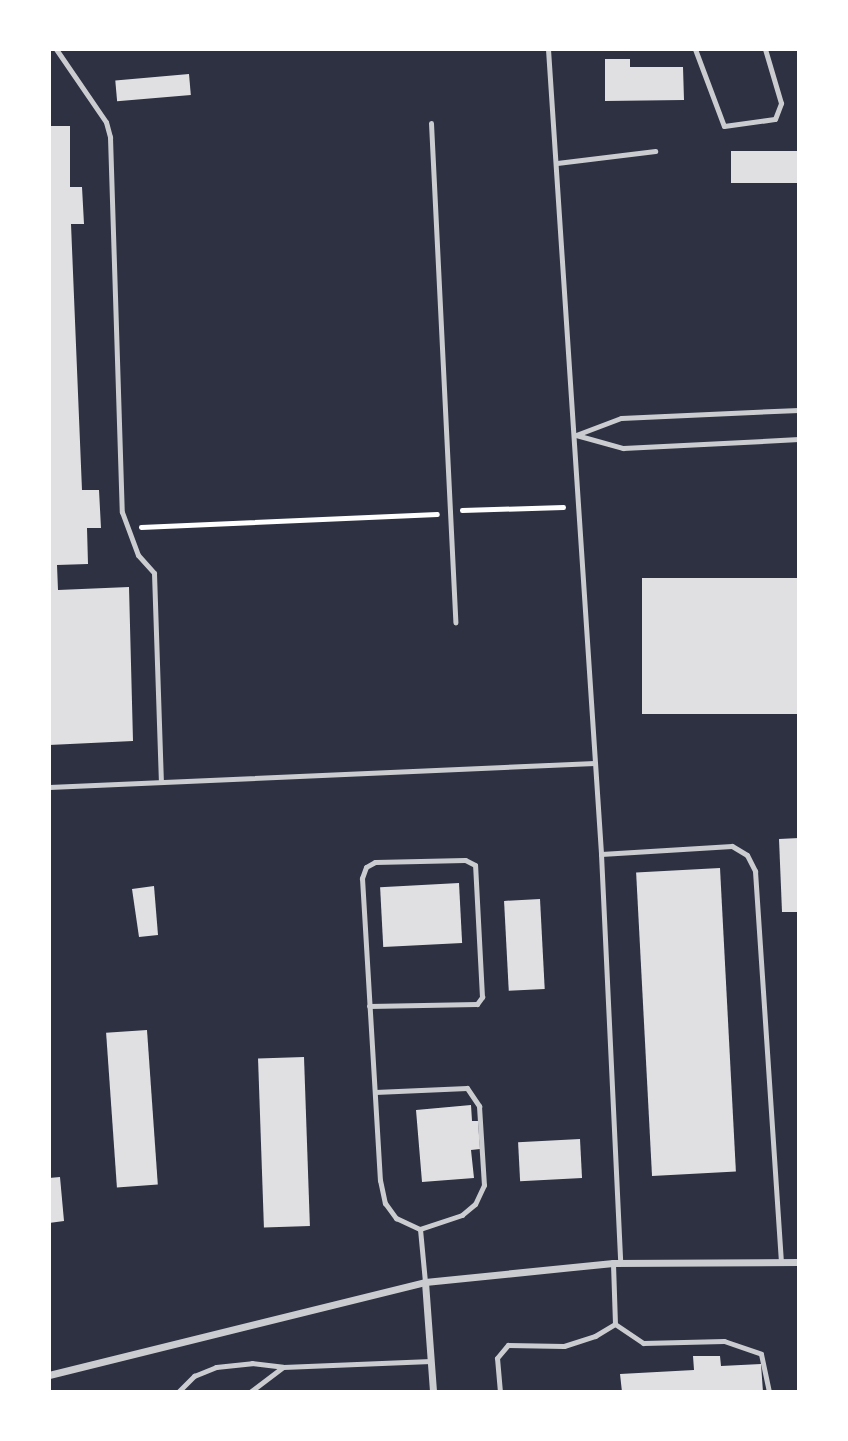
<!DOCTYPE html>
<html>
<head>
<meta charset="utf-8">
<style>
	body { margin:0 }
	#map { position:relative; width:848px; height:1441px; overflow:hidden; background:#2d3142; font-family:"Fira Sans",sans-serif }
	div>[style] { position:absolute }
	.building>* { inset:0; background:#e0e0e3; transform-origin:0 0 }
	.path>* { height:4.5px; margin:-2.25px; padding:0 2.25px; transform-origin:2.25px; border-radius:2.25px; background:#fff }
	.service>* { height:5px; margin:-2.5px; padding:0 2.5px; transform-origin:2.5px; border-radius:2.5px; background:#caccd0 }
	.minor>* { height:7px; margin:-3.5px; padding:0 3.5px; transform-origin:3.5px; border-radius:3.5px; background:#caccd0 }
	span { translate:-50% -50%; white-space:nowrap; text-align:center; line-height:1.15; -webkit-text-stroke:5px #fff; paint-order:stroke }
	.frame { position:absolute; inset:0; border:51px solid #fff; pointer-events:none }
</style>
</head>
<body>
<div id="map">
	<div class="building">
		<div style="clip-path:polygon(605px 59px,630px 59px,630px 67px,683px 67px,684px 100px,605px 101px)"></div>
		<div style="left:189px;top:74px;width:21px;height:74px;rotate:85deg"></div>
		<div style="clip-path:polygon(49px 126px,70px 126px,70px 187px,82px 187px,84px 224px,71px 224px,82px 490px,99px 490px,101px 528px,87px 528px,88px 564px,57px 565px,58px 590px,129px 587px,133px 741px,49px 745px)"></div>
		<div style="left:799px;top:151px;width:32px;height:68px;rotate:90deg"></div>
		<div style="left:799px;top:578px;width:136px;height:157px;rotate:90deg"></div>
		<div style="clip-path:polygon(799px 838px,799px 912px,782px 912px,779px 839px)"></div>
		<div style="left:720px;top:868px;width:304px;height:84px;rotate:87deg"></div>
		<div style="left:459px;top:883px;width:60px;height:79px;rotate:87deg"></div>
		<div style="clip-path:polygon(154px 886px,158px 935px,139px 937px,132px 889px)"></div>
		<div style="left:540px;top:899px;width:90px;height:36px;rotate:87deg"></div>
		<div style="left:147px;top:1030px;width:155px;height:41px;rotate:86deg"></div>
		<div style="left:304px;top:1057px;width:169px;height:46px;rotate:88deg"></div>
		<div style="clip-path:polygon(471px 1105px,472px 1121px,478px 1121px,480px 1149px,471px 1150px,474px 1178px,422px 1182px,416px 1110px)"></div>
		<div style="left:580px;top:1139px;width:39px;height:62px;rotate:87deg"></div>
		<div style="clip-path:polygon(60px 1177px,64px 1221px,49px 1223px,49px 1178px)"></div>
		<div style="clip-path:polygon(693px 1356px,720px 1356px,721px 1366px,761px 1364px,763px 1392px,622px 1392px,620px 1374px,694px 1370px)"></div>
	</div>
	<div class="path">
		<div style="left:462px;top:510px;width:101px;rotate:-1.7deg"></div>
		<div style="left:141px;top:527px;width:296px;rotate:-2.5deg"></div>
	</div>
	<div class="service">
		<div style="left:56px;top:49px;width:88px;rotate:55.6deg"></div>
		<div style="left:106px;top:122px;width:16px;rotate:75deg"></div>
		<div style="left:110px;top:137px;width:375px;rotate:88.2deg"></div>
		<div style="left:122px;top:512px;width:46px;rotate:69.6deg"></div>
		<div style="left:138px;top:555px;width:24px;rotate:48deg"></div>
		<div style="left:154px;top:573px;width:209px;rotate:88.1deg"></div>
		<div style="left:548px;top:49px;width:807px;rotate:86.23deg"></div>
		<div style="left:601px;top:854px;width:409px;rotate:87.3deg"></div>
		<div style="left:695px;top:49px;width:82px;rotate:69.4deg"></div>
		<div style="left:724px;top:126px;width:51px;rotate:-7.8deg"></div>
		<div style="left:775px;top:119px;width:17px;rotate:-69deg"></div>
		<div style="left:781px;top:103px;width:56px;rotate:-106.5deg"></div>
		<div style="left:431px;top:123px;width:500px;rotate:87.2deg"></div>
		<div style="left:557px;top:163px;width:99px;rotate:-7deg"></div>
		<div style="left:576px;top:435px;width:48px;rotate:-20.7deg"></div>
		<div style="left:621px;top:418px;width:178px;rotate:-2.6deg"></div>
		<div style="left:576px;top:435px;width:49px;rotate:15.5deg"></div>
		<div style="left:623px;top:448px;width:176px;rotate:-2.9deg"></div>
		<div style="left:49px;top:787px;width:546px;rotate:-2.52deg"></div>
		<div style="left:601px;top:854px;width:131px;rotate:-3.5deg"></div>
		<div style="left:732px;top:846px;width:17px;rotate:31deg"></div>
		<div style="left:747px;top:855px;width:18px;rotate:63deg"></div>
		<div style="left:755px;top:871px;width:391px;rotate:86.2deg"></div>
		<div style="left:369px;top:1006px;width:108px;rotate:-1.1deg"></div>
		<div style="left:477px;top:1004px;width:9px;rotate:-54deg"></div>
		<div style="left:482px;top:997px;width:132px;rotate:-93deg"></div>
		<div style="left:475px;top:865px;width:11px;rotate:-153deg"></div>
		<div style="left:465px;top:860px;width:90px;rotate:178.7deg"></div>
		<div style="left:375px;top:862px;width:10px;rotate:151deg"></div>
		<div style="left:366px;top:867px;width:12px;rotate:110deg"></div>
		<div style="left:362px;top:878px;width:303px;rotate:86.6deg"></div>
		<div style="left:380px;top:1180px;width:24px;rotate:78deg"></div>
		<div style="left:385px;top:1203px;width:19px;rotate:54deg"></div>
		<div style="left:396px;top:1218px;width:26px;rotate:25deg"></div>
		<div style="left:420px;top:1229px;width:53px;rotate:84.6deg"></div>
		<div style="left:375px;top:1092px;width:92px;rotate:-2.5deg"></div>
		<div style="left:467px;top:1088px;width:22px;rotate:56deg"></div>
		<div style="left:479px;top:1106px;width:79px;rotate:86.4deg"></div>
		<div style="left:484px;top:1185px;width:21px;rotate:115deg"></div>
		<div style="left:475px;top:1204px;width:17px;rotate:140deg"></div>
		<div style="left:462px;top:1215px;width:44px;rotate:161.6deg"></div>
		<div style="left:615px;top:1324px;width:34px;rotate:34deg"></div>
		<div style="left:643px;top:1343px;width:81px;rotate:-1.4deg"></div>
		<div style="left:724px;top:1341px;width:39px;rotate:19deg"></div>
		<div style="left:761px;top:1354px;width:39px;rotate:78deg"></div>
		<div style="left:178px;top:1392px;width:23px;rotate:-45deg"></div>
		<div style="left:194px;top:1376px;width:24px;rotate:-22deg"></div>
		<div style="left:216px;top:1367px;width:36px;rotate:-6deg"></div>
		<div style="left:252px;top:1363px;width:31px;rotate:7deg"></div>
		<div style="left:250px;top:1392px;width:41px;rotate:-37.1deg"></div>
		<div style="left:283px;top:1367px;width:148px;rotate:-2.3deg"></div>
		<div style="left:500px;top:1392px;width:34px;rotate:-95deg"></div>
		<div style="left:497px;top:1358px;width:17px;rotate:-50deg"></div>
		<div style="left:508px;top:1345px;width:56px;rotate:1deg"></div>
		<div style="left:564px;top:1346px;width:33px;rotate:-18deg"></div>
		<div style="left:595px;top:1336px;width:23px;rotate:-31deg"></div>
		<div style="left:615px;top:1324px;width:61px;rotate:-91.9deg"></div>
	</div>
	<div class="minor">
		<div style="left:425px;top:1282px;width:110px;rotate:85.8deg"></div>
		<div style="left:49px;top:1375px;width:387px;rotate:-13.9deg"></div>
		<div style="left:425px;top:1282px;width:189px;rotate:-5.8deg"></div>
		<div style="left:613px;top:1263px;width:186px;rotate:-0.3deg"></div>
	</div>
	<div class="frame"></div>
</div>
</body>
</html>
